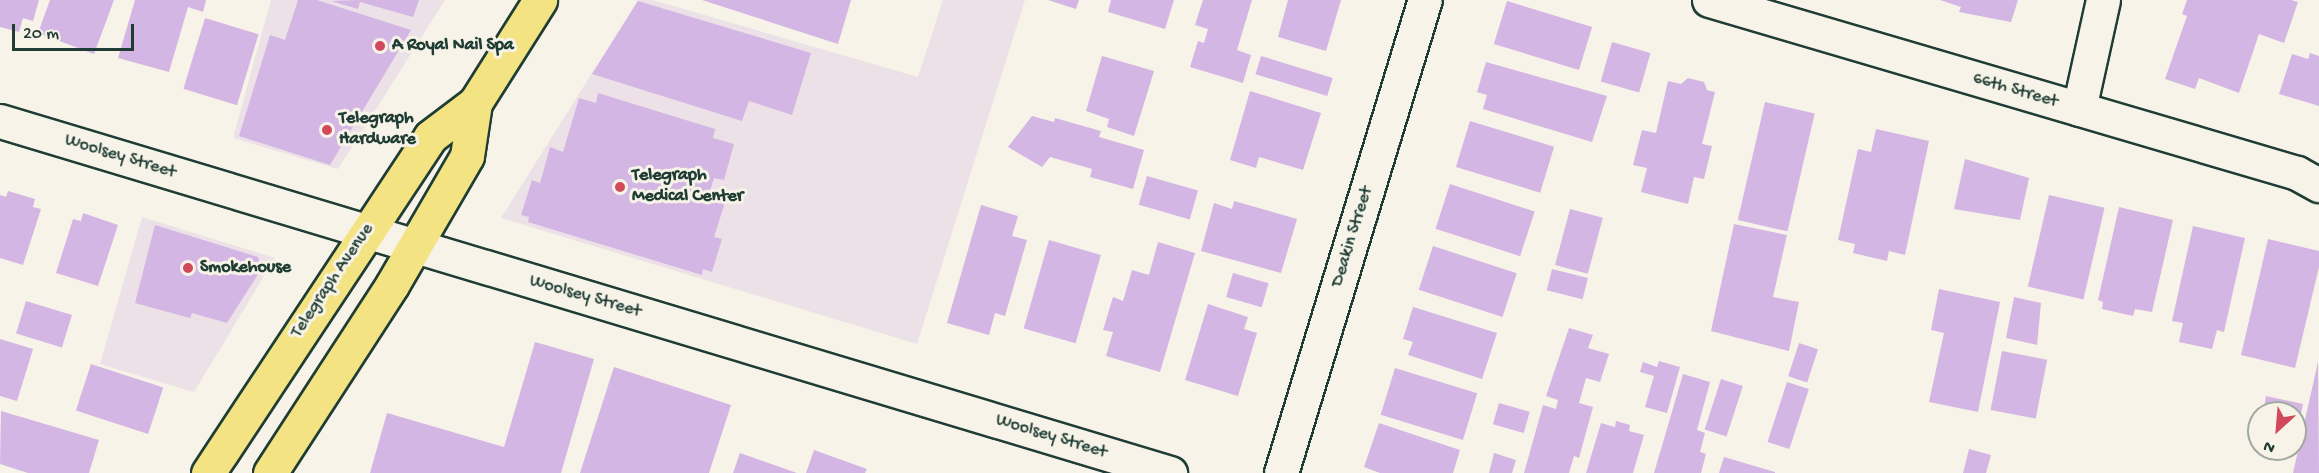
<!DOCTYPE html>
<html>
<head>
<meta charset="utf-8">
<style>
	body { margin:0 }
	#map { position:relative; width:2319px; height:473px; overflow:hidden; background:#f7f3e8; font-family:"Gochi Hand",sans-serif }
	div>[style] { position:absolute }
	.built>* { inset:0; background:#ece1e7 }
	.building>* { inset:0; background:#d4b6e4; transform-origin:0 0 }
	.roads { filter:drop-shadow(2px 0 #1f3d34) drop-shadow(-2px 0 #1f3d34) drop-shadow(0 2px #1f3d34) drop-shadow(0 -2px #1f3d34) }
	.minor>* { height:33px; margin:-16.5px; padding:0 16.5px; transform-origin:16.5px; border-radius:16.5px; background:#f7f3e8 }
	.major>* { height:33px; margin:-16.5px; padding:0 16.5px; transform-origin:16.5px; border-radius:16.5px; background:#f4e382 }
	.dots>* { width:16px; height:16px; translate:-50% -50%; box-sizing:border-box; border:3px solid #f7f3e8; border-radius:50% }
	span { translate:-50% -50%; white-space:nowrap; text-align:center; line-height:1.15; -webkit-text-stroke:6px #f7f3e8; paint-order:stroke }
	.poi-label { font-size:18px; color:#1f3d34; font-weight:700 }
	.left { translate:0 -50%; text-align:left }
	.street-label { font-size:18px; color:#1f3d34 }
	.north { position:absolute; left:2247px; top:401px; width:60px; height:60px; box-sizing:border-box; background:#f7f3e8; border:2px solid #a1aaa0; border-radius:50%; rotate:206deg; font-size:16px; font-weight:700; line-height:24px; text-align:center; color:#1f3d34 }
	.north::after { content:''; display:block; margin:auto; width:21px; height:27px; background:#d1495b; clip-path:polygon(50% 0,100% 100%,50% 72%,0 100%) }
	.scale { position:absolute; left:12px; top:24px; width:122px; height:27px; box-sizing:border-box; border:3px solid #1f3d34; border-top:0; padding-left:8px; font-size:18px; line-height:21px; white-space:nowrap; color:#1f3d34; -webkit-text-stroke:4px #f7f3e8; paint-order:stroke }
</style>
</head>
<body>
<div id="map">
	<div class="built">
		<div style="clip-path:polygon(271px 0,445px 0,338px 169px,233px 138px)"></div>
		<div style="clip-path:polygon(638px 0,653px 0,918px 77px,943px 0,1025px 0,917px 344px,501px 218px)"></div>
		<div style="clip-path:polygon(142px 217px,275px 258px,194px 392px,100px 364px)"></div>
	</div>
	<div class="building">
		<div style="clip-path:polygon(0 0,39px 0,33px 21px,23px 18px,19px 32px,0 27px)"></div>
		<div style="clip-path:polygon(50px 0,114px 0,94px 54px,38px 33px)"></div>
		<div style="clip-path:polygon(135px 0,206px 0,203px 12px,188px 7px,169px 72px,118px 58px)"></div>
		<div style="clip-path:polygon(298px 0,317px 0,411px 30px,330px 165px,239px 136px,270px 35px,285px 40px)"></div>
		<div style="clip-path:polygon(357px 0,419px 0,413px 17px,360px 2px,358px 9px,331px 1px)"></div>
		<div style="clip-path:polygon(702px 0,851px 0,838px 44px)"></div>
		<div style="clip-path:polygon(1048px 0,1079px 0,1076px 9px)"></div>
		<div style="clip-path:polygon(1111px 0,1174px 0,1165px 29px,1108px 12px)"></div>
		<div style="clip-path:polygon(1203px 0,1252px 0,1237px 50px,1251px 55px,1243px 83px,1190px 67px,1198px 41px,1204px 43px,1208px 29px,1195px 25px)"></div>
		<div style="clip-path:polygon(1288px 0,1341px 0,1326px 51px,1278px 37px)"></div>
		<div style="clip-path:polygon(1940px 0,2018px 0,2011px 22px,1959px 12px,1961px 7px)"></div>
		<div style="clip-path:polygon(2187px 0,2291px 0,2298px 2px,2284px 43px,2259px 34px,2239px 93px,2199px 78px,2195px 89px,2165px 79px,2187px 16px,2182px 14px)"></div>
		<div style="clip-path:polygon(638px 1px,811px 53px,792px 115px,749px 101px,742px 121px,592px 74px)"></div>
		<div style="left:1507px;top:1px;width:89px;height:45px;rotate:17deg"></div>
		<div style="left:205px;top:18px;width:56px;height:74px;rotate:17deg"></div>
		<div style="left:1612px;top:42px;width:40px;height:41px;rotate:16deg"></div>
		<div style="clip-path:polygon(2310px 53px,2319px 56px,2319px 106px,2279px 94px,2292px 54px,2308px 59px)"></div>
		<div style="clip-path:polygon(1102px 56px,1154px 71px,1134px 136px,1107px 127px,1109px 119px,1086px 111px)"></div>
		<div style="left:1261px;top:56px;width:75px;height:19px;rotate:17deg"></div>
		<div style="clip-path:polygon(1486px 62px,1607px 96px,1592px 142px,1483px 109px,1487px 95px,1477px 92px)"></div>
		<div style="clip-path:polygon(1688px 78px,1704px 82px,1707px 90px,1715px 92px,1702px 144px,1712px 146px,1704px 179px,1694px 177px,1688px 204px,1641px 192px,1647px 168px,1633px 165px,1642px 130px,1656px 133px,1668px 81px,1681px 84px)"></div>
		<div style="clip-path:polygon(1250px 91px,1321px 113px,1303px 170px,1259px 157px,1256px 168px,1230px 160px)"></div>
		<div style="clip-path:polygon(598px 93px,715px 129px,713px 138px,734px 144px,724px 180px,714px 178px,710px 191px,727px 196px,714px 237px,722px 239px,712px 272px,703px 269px,702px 275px,528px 222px,529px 217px,521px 215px,532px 180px,540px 183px,550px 147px,563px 152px,579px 98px,596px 103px)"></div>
		<div style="left:1765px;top:102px;width:51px;height:121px;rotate:13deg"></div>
		<div style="clip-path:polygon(1032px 116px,1054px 122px,1055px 118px,1101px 131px,1099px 137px,1144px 150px,1133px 189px,1090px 177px,1092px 169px,1050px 157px,1042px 167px,1008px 147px)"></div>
		<div style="left:1470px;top:121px;width:88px;height:48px;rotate:17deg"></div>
		<div style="clip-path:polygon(1876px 129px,1929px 141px,1905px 255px,1889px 251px,1887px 261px,1853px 253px,1855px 244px,1838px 240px,1858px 149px,1871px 152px)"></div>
		<div style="clip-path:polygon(1965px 159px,2029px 178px,2020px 220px,1954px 209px)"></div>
		<div style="left:1147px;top:176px;width:53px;height:30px;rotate:16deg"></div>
		<div style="left:1450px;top:184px;width:89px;height:47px;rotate:18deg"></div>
		<div style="clip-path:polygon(8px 191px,35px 199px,33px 207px,41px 209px,23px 265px,0 258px,0 195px,6px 197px)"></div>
		<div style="left:2049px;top:195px;width:57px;height:94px;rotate:13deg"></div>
		<div style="clip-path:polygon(1234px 201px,1297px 219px,1281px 273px,1201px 251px,1214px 203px,1232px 209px)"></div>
		<div style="clip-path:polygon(981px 205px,1018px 216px,1012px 236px,1027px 240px,1005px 316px,995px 313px,989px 335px,947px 323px)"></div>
		<div style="clip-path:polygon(2119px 207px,2173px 220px,2152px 312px,2135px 309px,2133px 316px,2102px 309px,2103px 302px,2098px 300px)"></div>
		<div style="left:1570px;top:209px;width:34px;height:58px;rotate:15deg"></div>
		<div style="clip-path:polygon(83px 213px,118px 225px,98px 286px,56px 273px,73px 219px,81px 221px)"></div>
		<div style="clip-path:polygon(1734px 224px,1787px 235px,1773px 297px,1799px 302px,1789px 351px,1711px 331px)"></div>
		<div style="clip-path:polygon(155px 225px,258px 257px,262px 268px,227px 323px,192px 313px,190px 318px,135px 303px)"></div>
		<div style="clip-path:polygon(2193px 226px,2245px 238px,2224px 332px,2217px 330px,2212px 349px,2179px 342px,2183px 323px,2172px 321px)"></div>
		<div style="clip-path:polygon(2268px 239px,2319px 251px,2319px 267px,2295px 368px,2241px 355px)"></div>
		<div style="left:1049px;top:240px;width:54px;height:92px;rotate:16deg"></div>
		<div style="clip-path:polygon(1158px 242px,1195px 253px,1160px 372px,1106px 356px,1113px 332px,1103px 330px,1113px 297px,1123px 301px,1132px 270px,1149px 275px)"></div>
		<div style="left:1433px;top:246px;width:88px;height:46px;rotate:18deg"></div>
		<div style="left:1552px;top:269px;width:37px;height:22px;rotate:14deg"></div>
		<div style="left:1233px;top:273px;width:37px;height:25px;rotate:16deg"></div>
		<div style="clip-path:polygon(1939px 289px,2000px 302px,1978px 412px,1929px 402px,1944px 333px,1931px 330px)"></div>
		<div style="clip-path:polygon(2014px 297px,2041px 303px,2037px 345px,2006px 338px)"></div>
		<div style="left:26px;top:301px;width:48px;height:34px;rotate:17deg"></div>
		<div style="clip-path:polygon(1208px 304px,1248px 317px,1244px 329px,1257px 333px,1238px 396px,1185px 380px)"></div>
		<div style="clip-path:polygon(1413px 307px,1497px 333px,1482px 379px,1408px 355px,1413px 342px,1403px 339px)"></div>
		<div style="clip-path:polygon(1569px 328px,1593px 335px,1588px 348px,1609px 354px,1600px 382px,1586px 378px,1579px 403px,1593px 407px,1579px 458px,1574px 456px,1569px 473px,1524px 473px,1543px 405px,1556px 409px,1558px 400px,1546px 396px)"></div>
		<div style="clip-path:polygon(0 339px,33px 349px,17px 401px,0 396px)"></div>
		<div style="clip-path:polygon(535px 342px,594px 359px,561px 473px,370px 473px,387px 413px,504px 447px)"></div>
		<div style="left:1799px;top:343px;width:20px;height:35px;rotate:18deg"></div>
		<div style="left:2002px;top:351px;width:46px;height:60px;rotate:11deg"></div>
		<div style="clip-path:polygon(1659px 361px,1680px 367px,1667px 413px,1645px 407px,1654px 376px,1640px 372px,1643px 362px,1657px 367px)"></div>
		<div style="clip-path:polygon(2318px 362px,2319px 473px,2293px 473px)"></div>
		<div style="left:91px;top:364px;width:76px;height:49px;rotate:18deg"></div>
		<div style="clip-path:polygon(614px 367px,731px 405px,709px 473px,580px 473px)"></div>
		<div style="left:1395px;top:368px;width:86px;height:49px;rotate:17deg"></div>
		<div style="clip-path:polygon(1683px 374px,1710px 382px,1697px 430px,1705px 433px,1700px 452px,1706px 454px,1701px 473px,1654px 473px)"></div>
		<div style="left:1721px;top:379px;width:23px;height:53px;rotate:18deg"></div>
		<div style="left:1787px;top:382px;width:23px;height:63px;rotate:18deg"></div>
		<div style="clip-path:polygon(2266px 396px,2303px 404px,2296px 439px,2295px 413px,2263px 413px)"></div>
		<div style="left:1499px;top:403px;width:32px;height:22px;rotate:16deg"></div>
		<div style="clip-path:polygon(1px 411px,99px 440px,89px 473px,28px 473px,0 464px)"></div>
		<div style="clip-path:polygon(1616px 421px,1630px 425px,1629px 431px,1644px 435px,1633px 473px,1586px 473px,1601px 423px,1615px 427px)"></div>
		<div style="clip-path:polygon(1379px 423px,1460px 450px,1453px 473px,1380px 473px,1364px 467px)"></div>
		<div style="clip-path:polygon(1969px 449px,1991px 455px,1986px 473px,1963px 473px)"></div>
		<div style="clip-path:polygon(814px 450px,867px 469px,865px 473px,806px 473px)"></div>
		<div style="clip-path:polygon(740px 453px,797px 473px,733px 473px)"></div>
		<div style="clip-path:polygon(1494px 453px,1516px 460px,1512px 473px,1489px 473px)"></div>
		<div style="clip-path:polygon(1724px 457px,1775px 472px,1775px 473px,1719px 473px)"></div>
	</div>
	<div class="roads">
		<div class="minor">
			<div style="left:1709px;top:0;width:613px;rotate:16.39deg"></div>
			<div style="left:2297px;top:173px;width:25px;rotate:29deg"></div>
			<div style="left:2079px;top:109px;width:112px;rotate:-77.6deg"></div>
			<div style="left:0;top:121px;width:1222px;rotate:16.74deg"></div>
			<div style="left:1281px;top:473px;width:494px;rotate:-73.1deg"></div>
		</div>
		<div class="major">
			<div style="left:208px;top:473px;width:403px;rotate:-56.5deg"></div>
			<div style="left:430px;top:137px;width:56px;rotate:-37.1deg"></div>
			<div style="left:475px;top:103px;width:122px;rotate:-57.7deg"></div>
			<div style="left:270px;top:473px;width:224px;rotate:-57deg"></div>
			<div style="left:392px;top:285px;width:149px;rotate:-59.8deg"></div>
			<div style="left:467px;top:156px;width:54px;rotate:-81.4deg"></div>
		</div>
	</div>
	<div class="dots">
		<div style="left:380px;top:46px;background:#d1495b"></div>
		<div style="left:327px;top:130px;background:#d1495b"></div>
		<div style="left:620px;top:187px;background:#d1495b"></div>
		<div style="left:188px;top:268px;background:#d1495b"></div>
	</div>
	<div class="poi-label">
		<span class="left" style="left:392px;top:46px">A Royal Nail Spa</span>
		<span class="left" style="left:339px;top:130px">Telegraph<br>Hardware</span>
		<span class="left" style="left:632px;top:187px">Telegraph<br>Medical Center</span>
		<span class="left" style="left:200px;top:268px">Smokehouse</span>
	</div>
	<div class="street-label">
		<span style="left:2015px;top:91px;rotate:16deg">66th Street</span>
		<span style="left:120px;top:157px;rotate:17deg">Woolsey Street</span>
		<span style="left:1353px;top:237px;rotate:-73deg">Deakin Street</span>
		<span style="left:333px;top:281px;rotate:-56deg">Telegraph Avenue</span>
		<span style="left:585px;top:297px;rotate:16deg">Woolsey Street</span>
		<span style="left:1051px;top:437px;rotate:17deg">Woolsey Street</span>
	</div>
	<div class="north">N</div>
	<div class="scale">20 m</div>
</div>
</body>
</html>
